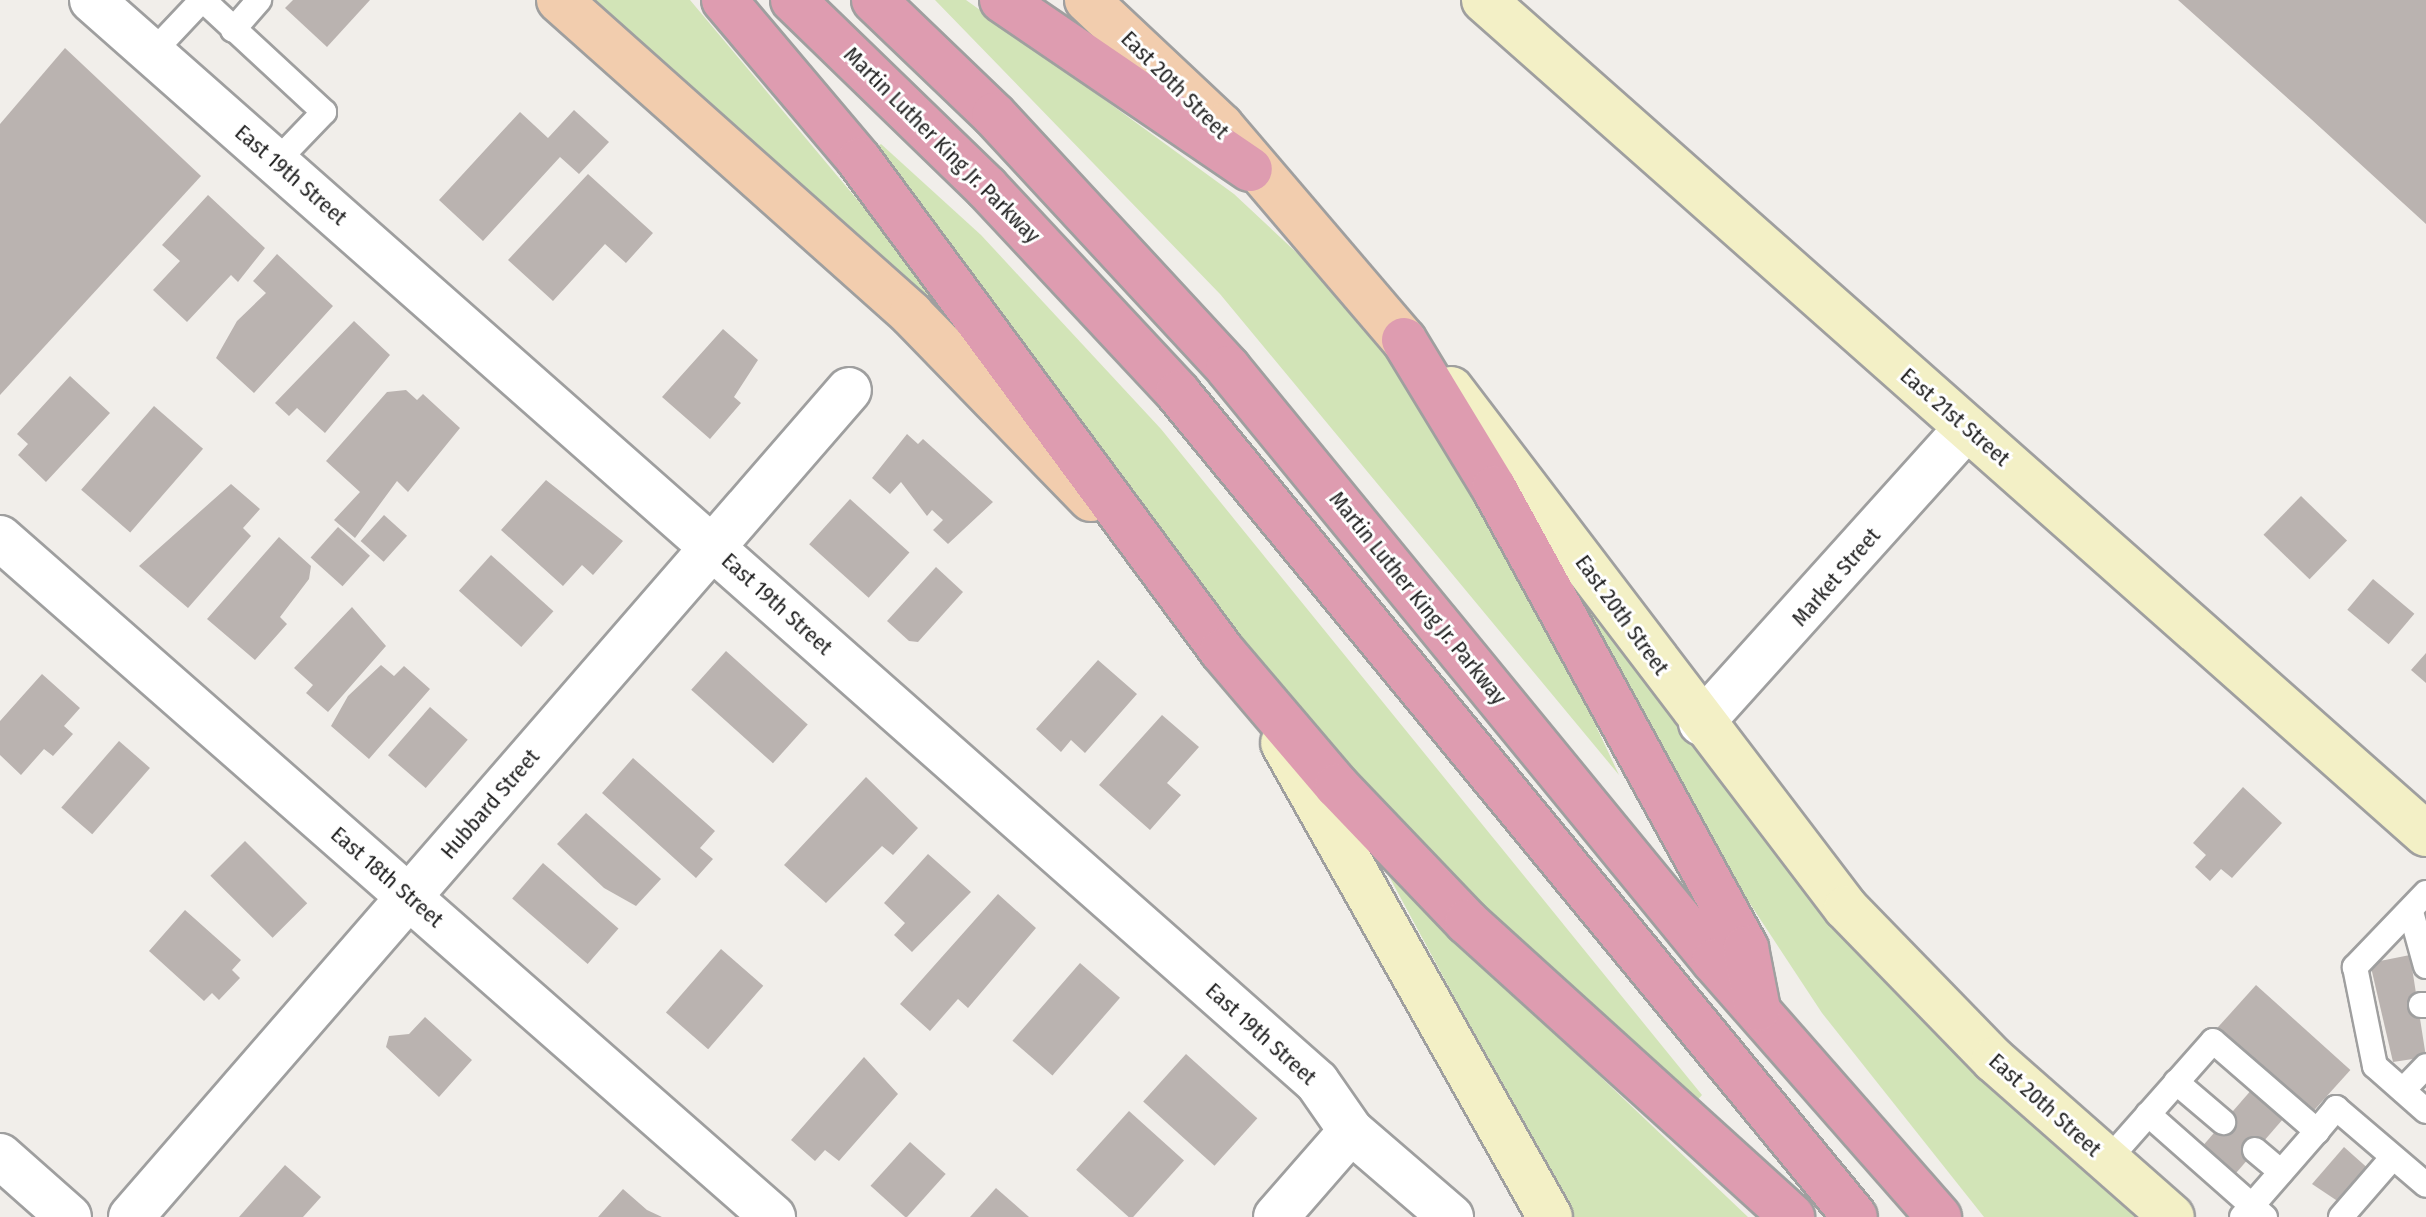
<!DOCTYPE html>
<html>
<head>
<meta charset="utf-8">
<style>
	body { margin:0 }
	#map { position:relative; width:2426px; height:1217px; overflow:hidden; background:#f1eeea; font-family:"Fira Sans Condensed",sans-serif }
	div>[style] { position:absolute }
	.grass>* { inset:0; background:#d2e4b7 }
	.building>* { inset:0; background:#bab3b0; transform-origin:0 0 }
	.roads { filter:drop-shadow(2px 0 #9f9f9f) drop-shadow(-2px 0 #9f9f9f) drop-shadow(0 2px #9f9f9f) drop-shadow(0 -2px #9f9f9f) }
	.lane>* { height:24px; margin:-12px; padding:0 12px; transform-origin:12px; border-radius:12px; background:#fff }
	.street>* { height:44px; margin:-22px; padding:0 22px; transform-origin:22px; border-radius:22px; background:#fff }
	.secondary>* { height:44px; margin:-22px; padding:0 22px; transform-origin:22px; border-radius:22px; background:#f3f0c6 }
	.primary>* { height:44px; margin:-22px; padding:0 22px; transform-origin:22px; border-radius:22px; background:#f2cdae }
	.highway>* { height:44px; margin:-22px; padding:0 22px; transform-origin:22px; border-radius:22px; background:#de9cb0 }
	span { translate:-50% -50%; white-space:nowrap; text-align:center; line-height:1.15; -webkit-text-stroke:6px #fff; paint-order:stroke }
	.street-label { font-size:22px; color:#222 }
</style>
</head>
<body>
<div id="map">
	<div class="grass">
		<div style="clip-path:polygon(592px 0,690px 0,1056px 437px,925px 305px)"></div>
		<div style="clip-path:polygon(935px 0,966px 0,1039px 52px,1234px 194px,1329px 283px,1418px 393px,1551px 630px,1619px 775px,1220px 294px)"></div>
		<div style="clip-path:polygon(881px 144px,981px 235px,1161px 429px,1702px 1095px,1694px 1104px,1390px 817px,1282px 692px,875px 148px)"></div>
		<div style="clip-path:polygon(1559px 552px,2139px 1217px,1984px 1217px,1822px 1013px,1741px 890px,1585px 622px)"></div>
		<div style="clip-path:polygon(1384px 867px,1525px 1005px,1748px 1217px,1573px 1217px)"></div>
	</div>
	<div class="building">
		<div style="clip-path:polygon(293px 0,370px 0,327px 47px,285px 8px)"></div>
		<div style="clip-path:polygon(2178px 0,2426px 0,2426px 224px,2311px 119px)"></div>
		<div style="clip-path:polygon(65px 48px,201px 176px,0 395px,0 124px)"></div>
		<div style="clip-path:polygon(574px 110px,609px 142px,579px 174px,560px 157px,483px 241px,439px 200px,520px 112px,548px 138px)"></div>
		<div style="clip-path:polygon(588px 174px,653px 233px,626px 263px,605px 244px,553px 301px,508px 260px)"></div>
		<div style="clip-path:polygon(208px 195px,265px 248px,238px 282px,231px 275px,187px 322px,153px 290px,180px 261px,162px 245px)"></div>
		<div style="clip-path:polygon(277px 254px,333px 306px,254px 393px,216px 358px,237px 321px,266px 293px,253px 281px)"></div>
		<div style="clip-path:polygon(354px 321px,390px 355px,325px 433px,297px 408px,289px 416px,275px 403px)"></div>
		<div style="clip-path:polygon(723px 329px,758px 360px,734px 397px,741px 403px,710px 439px,662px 397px)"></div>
		<div style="clip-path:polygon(70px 376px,110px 413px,46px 482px,18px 455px,28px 444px,17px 434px)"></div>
		<div style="clip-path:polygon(406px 390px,417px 400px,423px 394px,460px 428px,408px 492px,397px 481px,355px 538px,334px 520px,360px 492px,326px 461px,387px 392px)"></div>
		<div style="left:154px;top:406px;width:65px;height:111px;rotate:41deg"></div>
		<div style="clip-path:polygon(907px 434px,918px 444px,923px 439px,993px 502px,948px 544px,933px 530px,943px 520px,932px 510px,927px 516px,901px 482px,890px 494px,872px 478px)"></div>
		<div style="clip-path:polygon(546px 480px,623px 541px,593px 575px,582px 565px,563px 586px,501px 530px)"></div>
		<div style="clip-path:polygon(231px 484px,260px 509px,243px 528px,251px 536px,188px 608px,139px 566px)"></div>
		<div style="left:2301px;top:496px;width:64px;height:54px;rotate:44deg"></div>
		<div style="left:850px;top:499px;width:80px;height:61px;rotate:42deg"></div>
		<div style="left:384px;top:515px;width:31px;height:35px;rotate:42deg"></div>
		<div style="left:338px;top:527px;width:43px;height:41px;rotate:42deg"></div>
		<div style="clip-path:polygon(279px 537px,311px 566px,309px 579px,280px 617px,287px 624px,255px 660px,207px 619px)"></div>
		<div style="left:491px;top:555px;width:84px;height:48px;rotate:42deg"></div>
		<div style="clip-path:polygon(936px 567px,963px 592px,918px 642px,909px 641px,887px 621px)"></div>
		<div style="left:2373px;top:579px;width:54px;height:40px;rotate:40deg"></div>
		<div style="clip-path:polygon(352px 607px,386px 646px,328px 712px,306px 693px,313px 685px,294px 668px)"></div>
		<div style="left:726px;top:651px;width:110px;height:52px;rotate:42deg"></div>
		<div style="clip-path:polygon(2426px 653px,2426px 683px,2411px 670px)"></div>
		<div style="clip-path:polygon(1098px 660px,1137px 694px,1085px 753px,1071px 740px,1061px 752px,1036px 729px)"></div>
		<div style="clip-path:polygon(381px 665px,394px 676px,404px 666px,430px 689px,369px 759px,331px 726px,348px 696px)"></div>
		<div style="clip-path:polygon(42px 674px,80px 708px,64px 726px,73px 734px,53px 756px,44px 749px,21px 775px,0 755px,0 721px)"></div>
		<div style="left:430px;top:707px;width:50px;height:64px;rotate:41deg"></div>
		<div style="clip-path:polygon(1162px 715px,1199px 747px,1167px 783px,1181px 795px,1150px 830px,1099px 785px)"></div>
		<div style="left:119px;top:741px;width:41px;height:88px;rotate:41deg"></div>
		<div style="clip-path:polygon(633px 758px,715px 831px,700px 848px,713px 859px,696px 878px,602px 793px)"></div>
		<div style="clip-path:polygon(866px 777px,918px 828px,893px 855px,882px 846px,826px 903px,784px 865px)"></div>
		<div style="clip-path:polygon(2243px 787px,2282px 823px,2232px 878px,2221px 869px,2210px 881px,2195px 867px,2206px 855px,2193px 843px)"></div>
		<div style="clip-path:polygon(586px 813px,661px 879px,636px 906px,604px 888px,557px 844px)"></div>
		<div style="left:245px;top:841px;width:88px;height:49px;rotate:45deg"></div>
		<div style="clip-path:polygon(928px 854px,971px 892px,912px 952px,894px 935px,905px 923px,884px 903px)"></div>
		<div style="left:543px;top:863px;width:100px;height:47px;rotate:41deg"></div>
		<div style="clip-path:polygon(998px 894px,1036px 928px,968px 1008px,958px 999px,930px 1031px,900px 1004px)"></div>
		<div style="clip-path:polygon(185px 910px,241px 960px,232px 970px,240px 978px,219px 1000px,212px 993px,204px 1001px,149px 951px)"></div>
		<div style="left:721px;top:949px;width:56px;height:84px;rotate:41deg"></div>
		<div style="clip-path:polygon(2410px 955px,2426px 1057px,2393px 1062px,2370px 963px)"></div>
		<div style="left:1080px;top:963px;width:53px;height:103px;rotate:41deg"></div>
		<div style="left:2256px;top:985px;width:127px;height:58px;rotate:42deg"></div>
		<div style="clip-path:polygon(425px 1017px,472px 1060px,439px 1097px,386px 1047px,389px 1036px,409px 1034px)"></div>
		<div style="left:1186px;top:1054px;width:96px;height:64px;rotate:42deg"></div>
		<div style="clip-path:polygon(864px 1057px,898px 1094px,839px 1161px,825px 1150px,815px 1161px,791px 1140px)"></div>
		<div style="left:2253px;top:1088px;width:43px;height:86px;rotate:41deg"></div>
		<div style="left:1129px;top:1111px;width:74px;height:79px;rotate:42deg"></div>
		<div style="left:910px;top:1142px;width:48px;height:59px;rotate:42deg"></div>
		<div style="clip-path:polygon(2344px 1147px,2372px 1172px,2339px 1202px,2312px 1184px)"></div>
		<div style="clip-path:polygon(285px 1165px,321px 1197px,303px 1217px,239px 1217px)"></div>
		<div style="clip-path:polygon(996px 1188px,1029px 1217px,970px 1217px)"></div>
		<div style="clip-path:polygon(623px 1189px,647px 1210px,662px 1217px,598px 1217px)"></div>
	</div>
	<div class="roads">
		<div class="lane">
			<div style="left:203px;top:0;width:165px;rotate:42.8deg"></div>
			<div style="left:324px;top:112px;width:69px;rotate:133.8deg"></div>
			<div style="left:233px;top:30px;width:40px;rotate:-49deg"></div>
			<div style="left:152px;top:53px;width:73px;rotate:-46.7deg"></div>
			<div style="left:2426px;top:893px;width:103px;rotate:133.8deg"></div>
			<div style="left:2355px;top:967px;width:101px;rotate:78.6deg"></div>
			<div style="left:2375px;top:1066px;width:68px;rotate:41.4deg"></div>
			<div style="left:2411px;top:912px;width:56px;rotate:74.5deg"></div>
			<div style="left:2421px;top:1005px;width:5px"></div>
			<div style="left:2176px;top:1082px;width:62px;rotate:40.4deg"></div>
			<div style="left:2403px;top:1090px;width:33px;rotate:-46deg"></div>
			<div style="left:2148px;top:1114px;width:156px;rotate:41.4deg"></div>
			<div style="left:2255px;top:1150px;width:34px;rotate:40deg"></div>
			<div style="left:2107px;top:1161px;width:160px;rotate:-48.5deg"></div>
			<div style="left:2213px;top:1041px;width:138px;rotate:40.9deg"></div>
			<div style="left:2317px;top:1131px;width:30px;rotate:-50deg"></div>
			<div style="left:2336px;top:1108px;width:118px;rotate:40.5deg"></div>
			<div style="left:2242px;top:1217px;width:114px;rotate:-48.9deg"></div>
			<div style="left:2341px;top:1217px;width:79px;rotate:-49.1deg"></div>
		</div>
		<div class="street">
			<div style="left:92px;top:0;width:1634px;rotate:41.45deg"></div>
			<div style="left:1317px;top:1082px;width:60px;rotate:55.2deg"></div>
			<div style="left:1351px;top:1131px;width:132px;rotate:40.7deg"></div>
			<div style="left:0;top:538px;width:1029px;rotate:41.3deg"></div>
			<div style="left:1701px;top:723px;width:397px;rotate:-48deg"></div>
			<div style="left:0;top:1156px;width:92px;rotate:41.5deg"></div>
			<div style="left:131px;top:1217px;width:1095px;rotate:-49.04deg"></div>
			<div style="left:1276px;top:1217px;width:114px;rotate:-48.9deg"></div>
		</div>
		<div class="secondary">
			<div style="left:1484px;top:0;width:1258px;rotate:41.52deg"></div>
			<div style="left:1451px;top:389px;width:652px;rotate:52.73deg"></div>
			<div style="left:1846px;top:908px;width:212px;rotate:45.8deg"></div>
			<div style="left:1994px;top:1060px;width:237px;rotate:41.4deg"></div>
			<div style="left:1283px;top:743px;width:544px;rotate:60.61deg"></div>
		</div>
		<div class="primary">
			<div style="left:559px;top:0;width:472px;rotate:41.7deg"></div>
			<div style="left:911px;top:314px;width:258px;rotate:45.8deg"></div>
			<div style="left:1087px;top:0;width:184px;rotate:43.2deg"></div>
			<div style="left:1221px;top:126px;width:282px;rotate:49.5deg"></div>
		</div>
		<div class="highway">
			<div style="left:724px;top:0;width:209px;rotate:49.8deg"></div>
			<div style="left:859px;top:160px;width:611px;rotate:53.52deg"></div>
			<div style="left:1222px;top:651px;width:177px;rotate:49.6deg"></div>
			<div style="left:1337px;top:786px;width:188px;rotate:46.3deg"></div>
			<div style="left:1467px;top:922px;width:439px;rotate:42.2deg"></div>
			<div style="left:793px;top:0;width:270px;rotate:44.1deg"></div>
			<div style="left:987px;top:188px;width:280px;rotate:47deg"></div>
			<div style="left:1178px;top:393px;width:1066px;rotate:50.59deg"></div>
			<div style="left:874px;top:0;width:166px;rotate:43.8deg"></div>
			<div style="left:994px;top:115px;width:345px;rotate:47.2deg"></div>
			<div style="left:1228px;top:368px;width:767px;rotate:50.66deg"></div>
			<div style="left:1714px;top:961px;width:341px;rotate:48.7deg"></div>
			<div style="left:1002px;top:0;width:300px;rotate:34.3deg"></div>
			<div style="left:1404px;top:340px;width:173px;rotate:58.7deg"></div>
			<div style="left:1494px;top:488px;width:525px;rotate:61.28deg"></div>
			<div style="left:1746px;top:948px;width:62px;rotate:78.9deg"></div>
		</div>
	</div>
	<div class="street-label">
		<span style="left:1175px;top:85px;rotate:45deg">East 20th Street</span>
		<span style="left:942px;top:145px;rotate:45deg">Martin Luther King Jr. Parkway</span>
		<span style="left:291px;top:175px;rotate:41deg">East 19th Street</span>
		<span style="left:1955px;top:417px;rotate:41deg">East 21st Street</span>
		<span style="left:1836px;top:577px;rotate:-49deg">Market Street</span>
		<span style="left:1418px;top:598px;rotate:51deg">Martin Luther King Jr. Parkway</span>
		<span style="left:777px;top:604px;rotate:42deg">East 19th Street</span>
		<span style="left:1622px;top:615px;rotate:54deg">East 20th Street</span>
		<span style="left:490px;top:804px;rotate:-49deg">Hubbard Street</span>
		<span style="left:387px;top:877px;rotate:41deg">East 18th Street</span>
		<span style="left:1261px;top:1034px;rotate:42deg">East 19th Street</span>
		<span style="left:2045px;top:1105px;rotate:42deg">East 20th Street</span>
	</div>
</div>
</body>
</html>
